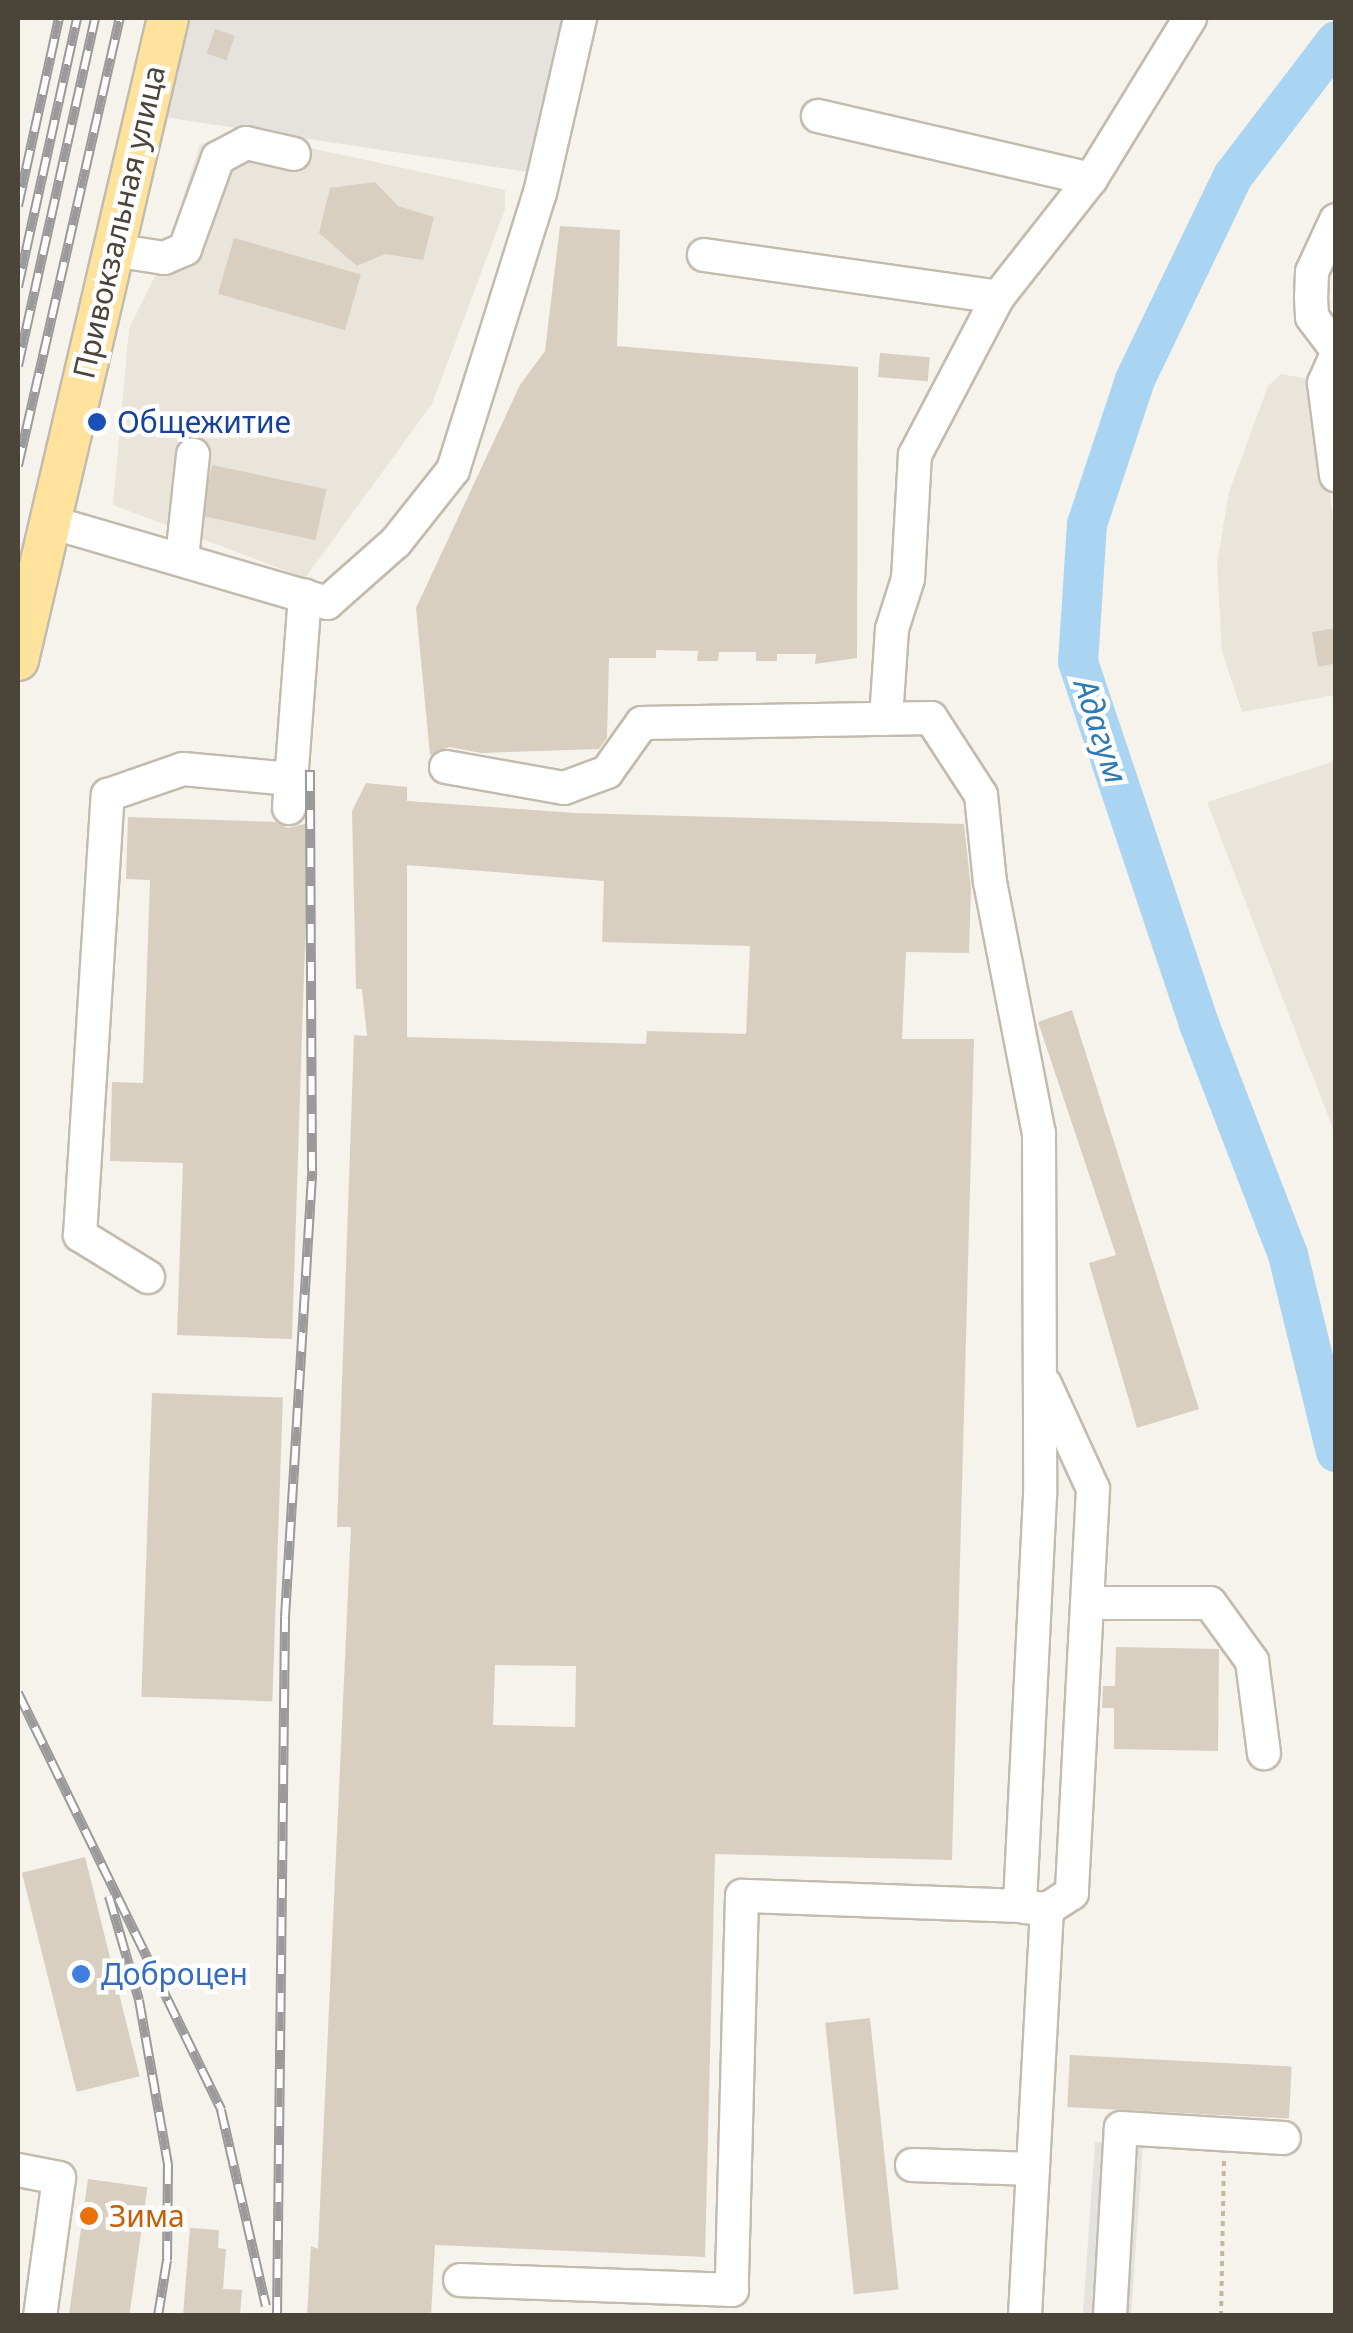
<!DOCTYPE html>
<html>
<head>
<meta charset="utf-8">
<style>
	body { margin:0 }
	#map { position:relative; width:1353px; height:2333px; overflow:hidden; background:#f6f3ec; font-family:"Noto Sans",sans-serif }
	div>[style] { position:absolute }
	.residential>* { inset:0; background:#eae5da }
	.industrial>* { inset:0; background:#e6e2dd }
	.parking>* { inset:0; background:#e5e3e0; transform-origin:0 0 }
	.river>* { height:40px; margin:-20px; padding:0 20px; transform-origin:20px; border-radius:20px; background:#a9d4f2 }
	.building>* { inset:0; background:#d8cfc1; transform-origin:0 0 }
	.path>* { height:4px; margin-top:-2px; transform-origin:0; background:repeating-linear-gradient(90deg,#c4b79f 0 5px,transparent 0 10px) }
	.roads { filter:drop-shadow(2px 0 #c2bbae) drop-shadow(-2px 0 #c2bbae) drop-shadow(0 2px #c2bbae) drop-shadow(0 -2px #c2bbae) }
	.minor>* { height:32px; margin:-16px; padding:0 16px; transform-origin:16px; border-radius:16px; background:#fff }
	.major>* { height:40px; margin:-20px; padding:0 20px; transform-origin:20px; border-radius:20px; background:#ffe39c }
	.rail>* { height:10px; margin-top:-5px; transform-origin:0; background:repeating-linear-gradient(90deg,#fff 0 19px,#9a9a9a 0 38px); box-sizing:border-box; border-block:2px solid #9a9a9a }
	.dots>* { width:28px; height:28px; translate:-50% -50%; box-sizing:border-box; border:5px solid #fff; border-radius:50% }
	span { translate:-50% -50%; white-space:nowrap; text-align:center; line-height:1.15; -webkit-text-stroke:9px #fff; paint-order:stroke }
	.street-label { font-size:30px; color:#4b4439 }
	.transit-label { font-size:30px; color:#164399 }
	.left { translate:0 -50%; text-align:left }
	.shop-label { font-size:30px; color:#366cbe }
	.food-label { font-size:30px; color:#c56008 }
	.water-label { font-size:32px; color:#2e7ab2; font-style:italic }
	.frame { position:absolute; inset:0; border:20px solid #4b4439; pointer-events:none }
</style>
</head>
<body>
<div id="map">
	<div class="residential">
		<div style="clip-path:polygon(231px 138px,310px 148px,505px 190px,505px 209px,432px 404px,305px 578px,113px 505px,129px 329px,164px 258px,200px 144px)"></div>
		<div style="clip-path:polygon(1281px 374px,1314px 380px,1335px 533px,1335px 695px,1242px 712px,1222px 652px,1217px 564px,1229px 492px,1268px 386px)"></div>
		<div style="clip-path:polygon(1335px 761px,1336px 761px,1335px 1134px,1207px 802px)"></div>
	</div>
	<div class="industrial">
		<div style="clip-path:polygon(185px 18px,570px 18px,528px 172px,163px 117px)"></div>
	</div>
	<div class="parking">
		<div style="left:1095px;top:2142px;width:48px;height:174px;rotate:4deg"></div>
	</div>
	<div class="river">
		<div style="left:1336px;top:41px;width:170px;rotate:127.3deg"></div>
		<div style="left:1233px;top:176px;width:226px;rotate:115.7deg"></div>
		<div style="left:1135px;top:380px;width:152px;rotate:108.4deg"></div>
		<div style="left:1087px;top:524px;width:138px;rotate:93.7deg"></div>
		<div style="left:1078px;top:662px;width:382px;rotate:71.5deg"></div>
		<div style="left:1199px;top:1024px;width:248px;rotate:68.9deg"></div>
		<div style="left:1288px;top:1255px;width:203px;rotate:76.3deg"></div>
	</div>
	<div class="building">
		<div style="left:215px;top:29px;width:21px;height:26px;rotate:19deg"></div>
		<div style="clip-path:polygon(375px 182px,398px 206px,434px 217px,423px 260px,385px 254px,357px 266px,319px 233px,330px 188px)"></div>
		<div style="clip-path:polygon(560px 226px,620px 230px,617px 346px,858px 367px,857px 658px,815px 664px,816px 654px,777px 654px,777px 661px,756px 661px,756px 652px,719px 652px,718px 661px,697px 661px,698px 651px,656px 650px,656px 658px,609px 658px,607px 738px,599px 749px,481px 753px,449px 747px,430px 755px,416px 608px,520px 385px,545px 351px)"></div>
		<div style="left:234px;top:238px;width:132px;height:58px;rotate:16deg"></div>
		<div style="left:880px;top:353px;width:50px;height:24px;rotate:5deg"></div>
		<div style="left:212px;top:465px;width:117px;height:52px;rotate:12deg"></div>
		<div style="clip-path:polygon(1336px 628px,1336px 663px,1318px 667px,1312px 632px)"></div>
		<div style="clip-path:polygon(evenodd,366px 783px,407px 787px,407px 801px,576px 813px,964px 824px,971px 888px,969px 953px,906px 952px,902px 1039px,974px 1039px,952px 1860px,715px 1854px,705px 2257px,435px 2245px,431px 2316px,307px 2316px,311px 2246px,318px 2249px,351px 1527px,337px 1527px,354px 1035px,367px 1036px,362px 989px,356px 989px,352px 811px,366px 783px,407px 865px,604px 881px,602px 942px,750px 946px,746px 1034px,647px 1031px,646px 1044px,407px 1037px,407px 865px,366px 783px,495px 1665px,576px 1666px,575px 1727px,493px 1725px,495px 1665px)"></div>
		<div style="clip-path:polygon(128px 817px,275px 822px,288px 828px,309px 823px,292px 1339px,177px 1335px,183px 1163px,110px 1161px,112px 1082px,143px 1083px,150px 880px,126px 879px)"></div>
		<div style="clip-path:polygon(1072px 1010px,1199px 1409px,1137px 1428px,1089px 1263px,1116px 1255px,1038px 1022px)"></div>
		<div style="left:152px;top:1393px;width:131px;height:304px;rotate:2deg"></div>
		<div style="clip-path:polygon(1116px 1647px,1219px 1649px,1218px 1751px,1114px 1749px,1114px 1708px,1102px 1708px,1103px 1686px,1115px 1686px)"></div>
		<div style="left:85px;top:1857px;width:226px;height:65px;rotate:76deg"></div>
		<div style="left:870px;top:2018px;width:273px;height:45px;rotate:84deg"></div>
		<div style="left:1070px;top:2055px;width:222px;height:52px;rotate:3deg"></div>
		<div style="left:88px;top:2179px;width:60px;height:138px;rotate:8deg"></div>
		<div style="clip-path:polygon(190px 2228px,219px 2230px,218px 2248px,226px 2249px,223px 2289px,242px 2290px,240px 2316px,183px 2316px)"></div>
	</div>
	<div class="path">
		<div style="left:1221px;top:2316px;width:156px;rotate:-88.9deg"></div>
	</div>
	<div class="roads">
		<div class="minor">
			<div style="left:818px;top:116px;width:280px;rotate:13deg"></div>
			<div style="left:1336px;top:220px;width:57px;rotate:114.8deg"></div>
			<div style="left:1312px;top:272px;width:25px;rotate:92deg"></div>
			<div style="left:1311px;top:297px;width:20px;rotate:87deg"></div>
			<div style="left:1312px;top:317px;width:40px;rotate:53deg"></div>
			<div style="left:113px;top:250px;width:52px;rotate:8.9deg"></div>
			<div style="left:164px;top:258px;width:23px;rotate:-23deg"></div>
			<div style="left:185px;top:249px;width:97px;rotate:-70.1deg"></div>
			<div style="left:218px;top:158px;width:32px;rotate:-28deg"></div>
			<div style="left:246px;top:143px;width:49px;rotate:12.9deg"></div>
			<div style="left:704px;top:255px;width:297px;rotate:8.1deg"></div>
			<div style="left:1336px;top:356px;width:30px;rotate:114deg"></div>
			<div style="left:1324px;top:383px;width:93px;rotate:82.6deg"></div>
			<div style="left:47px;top:521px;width:292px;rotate:16.3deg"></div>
			<div style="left:327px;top:603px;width:92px;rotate:-41.5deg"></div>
			<div style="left:396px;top:542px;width:92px;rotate:-51.6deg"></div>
			<div style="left:453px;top:470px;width:290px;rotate:-72.6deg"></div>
			<div style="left:540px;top:193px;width:180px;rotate:-77.1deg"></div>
			<div style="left:182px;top:558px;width:104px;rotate:-83.9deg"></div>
			<div style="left:886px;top:719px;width:90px;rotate:-86.2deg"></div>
			<div style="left:892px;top:629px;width:52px;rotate:-72.3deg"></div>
			<div style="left:908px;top:579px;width:124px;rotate:-86.8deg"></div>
			<div style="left:915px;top:455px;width:178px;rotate:-62.3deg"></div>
			<div style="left:998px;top:297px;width:150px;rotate:-51.8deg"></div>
			<div style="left:1091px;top:179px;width:189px;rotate:-58.4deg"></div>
			<div style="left:446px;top:767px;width:120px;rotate:10.1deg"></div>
			<div style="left:564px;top:788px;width:46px;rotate:-20.4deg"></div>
			<div style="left:607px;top:772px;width:60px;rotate:-54.5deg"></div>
			<div style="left:642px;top:723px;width:289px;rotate:-1deg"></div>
			<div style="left:931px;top:718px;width:92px;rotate:57deg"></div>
			<div style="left:981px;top:795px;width:87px;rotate:84.1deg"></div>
			<div style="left:990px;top:882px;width:256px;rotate:79deg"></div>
			<div style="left:1039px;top:1133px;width:362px;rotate:89.8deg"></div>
			<div style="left:1040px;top:1495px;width:411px;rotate:92.8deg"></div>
			<div style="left:1020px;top:1906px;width:278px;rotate:-177.9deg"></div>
			<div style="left:742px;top:1896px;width:394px;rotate:91.5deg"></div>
			<div style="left:732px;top:2290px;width:272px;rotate:-177.9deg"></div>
			<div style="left:289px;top:808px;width:213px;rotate:-85.7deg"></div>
			<div style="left:148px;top:1277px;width:80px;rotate:-148.3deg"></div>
			<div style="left:80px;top:1235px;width:441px;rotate:-86.4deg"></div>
			<div style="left:108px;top:795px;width:79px;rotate:-19.1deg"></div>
			<div style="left:183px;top:769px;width:108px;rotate:5.3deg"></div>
			<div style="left:1045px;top:1384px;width:115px;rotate:65.4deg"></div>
			<div style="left:1093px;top:1489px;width:405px;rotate:93deg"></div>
			<div style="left:1072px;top:1893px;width:30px;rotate:147deg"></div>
			<div style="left:1087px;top:1603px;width:123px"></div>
			<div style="left:1210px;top:1603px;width:72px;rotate:54.1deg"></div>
			<div style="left:1252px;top:1661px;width:93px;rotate:82.6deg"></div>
			<div style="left:1024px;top:1907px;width:23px;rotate:5deg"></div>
			<div style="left:1047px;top:1909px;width:408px;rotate:93.1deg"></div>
			<div style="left:912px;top:2165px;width:121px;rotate:1.9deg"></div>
			<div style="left:18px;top:2170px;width:42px;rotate:11deg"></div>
			<div style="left:59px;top:2178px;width:139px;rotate:97.8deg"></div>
			<div style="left:1110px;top:2316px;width:188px;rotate:-86.7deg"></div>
			<div style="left:1121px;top:2128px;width:163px;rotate:3.5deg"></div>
		</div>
		<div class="major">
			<div style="left:18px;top:660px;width:659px;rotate:-76.85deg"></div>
		</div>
	</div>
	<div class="rail">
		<div style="left:18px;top:206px;width:192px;rotate:-77.7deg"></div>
		<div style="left:18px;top:287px;width:275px;rotate:-77.6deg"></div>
		<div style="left:18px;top:366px;width:356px;rotate:-77.5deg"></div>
		<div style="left:18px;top:466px;width:459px;rotate:-77.2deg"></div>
		<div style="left:18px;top:1693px;width:464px;rotate:64deg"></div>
		<div style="left:221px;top:2110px;width:201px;rotate:77.1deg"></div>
		<div style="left:109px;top:1896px;width:108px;rotate:73.9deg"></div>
		<div style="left:139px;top:2000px;width:168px;rotate:80deg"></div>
		<div style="left:168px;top:2165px;width:95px;rotate:90.6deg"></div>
		<div style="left:167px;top:2260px;width:57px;rotate:99.1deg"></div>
		<div style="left:277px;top:2316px;width:699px;rotate:-89.34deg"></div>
		<div style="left:285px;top:1617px;width:447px;rotate:-86.5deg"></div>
		<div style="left:312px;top:1171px;width:401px;rotate:-90.3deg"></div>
	</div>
	<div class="dots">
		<div style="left:97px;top:422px;background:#1a4fb4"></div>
		<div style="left:81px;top:1974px;background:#3f7fe0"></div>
		<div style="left:89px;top:2216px;background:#e8710a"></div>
	</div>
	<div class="street-label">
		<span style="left:119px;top:222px;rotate:-77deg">Привокзальная улица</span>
	</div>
	<div class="transit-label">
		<span class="left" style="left:117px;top:422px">Общежитие</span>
	</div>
	<div class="shop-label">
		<span class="left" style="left:101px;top:1974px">Доброцен</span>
	</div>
	<div class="food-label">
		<span class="left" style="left:109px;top:2216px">Зима</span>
	</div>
	<div class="water-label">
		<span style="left:1101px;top:731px;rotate:72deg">Адагум</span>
	</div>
	<div class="frame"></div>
</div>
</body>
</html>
